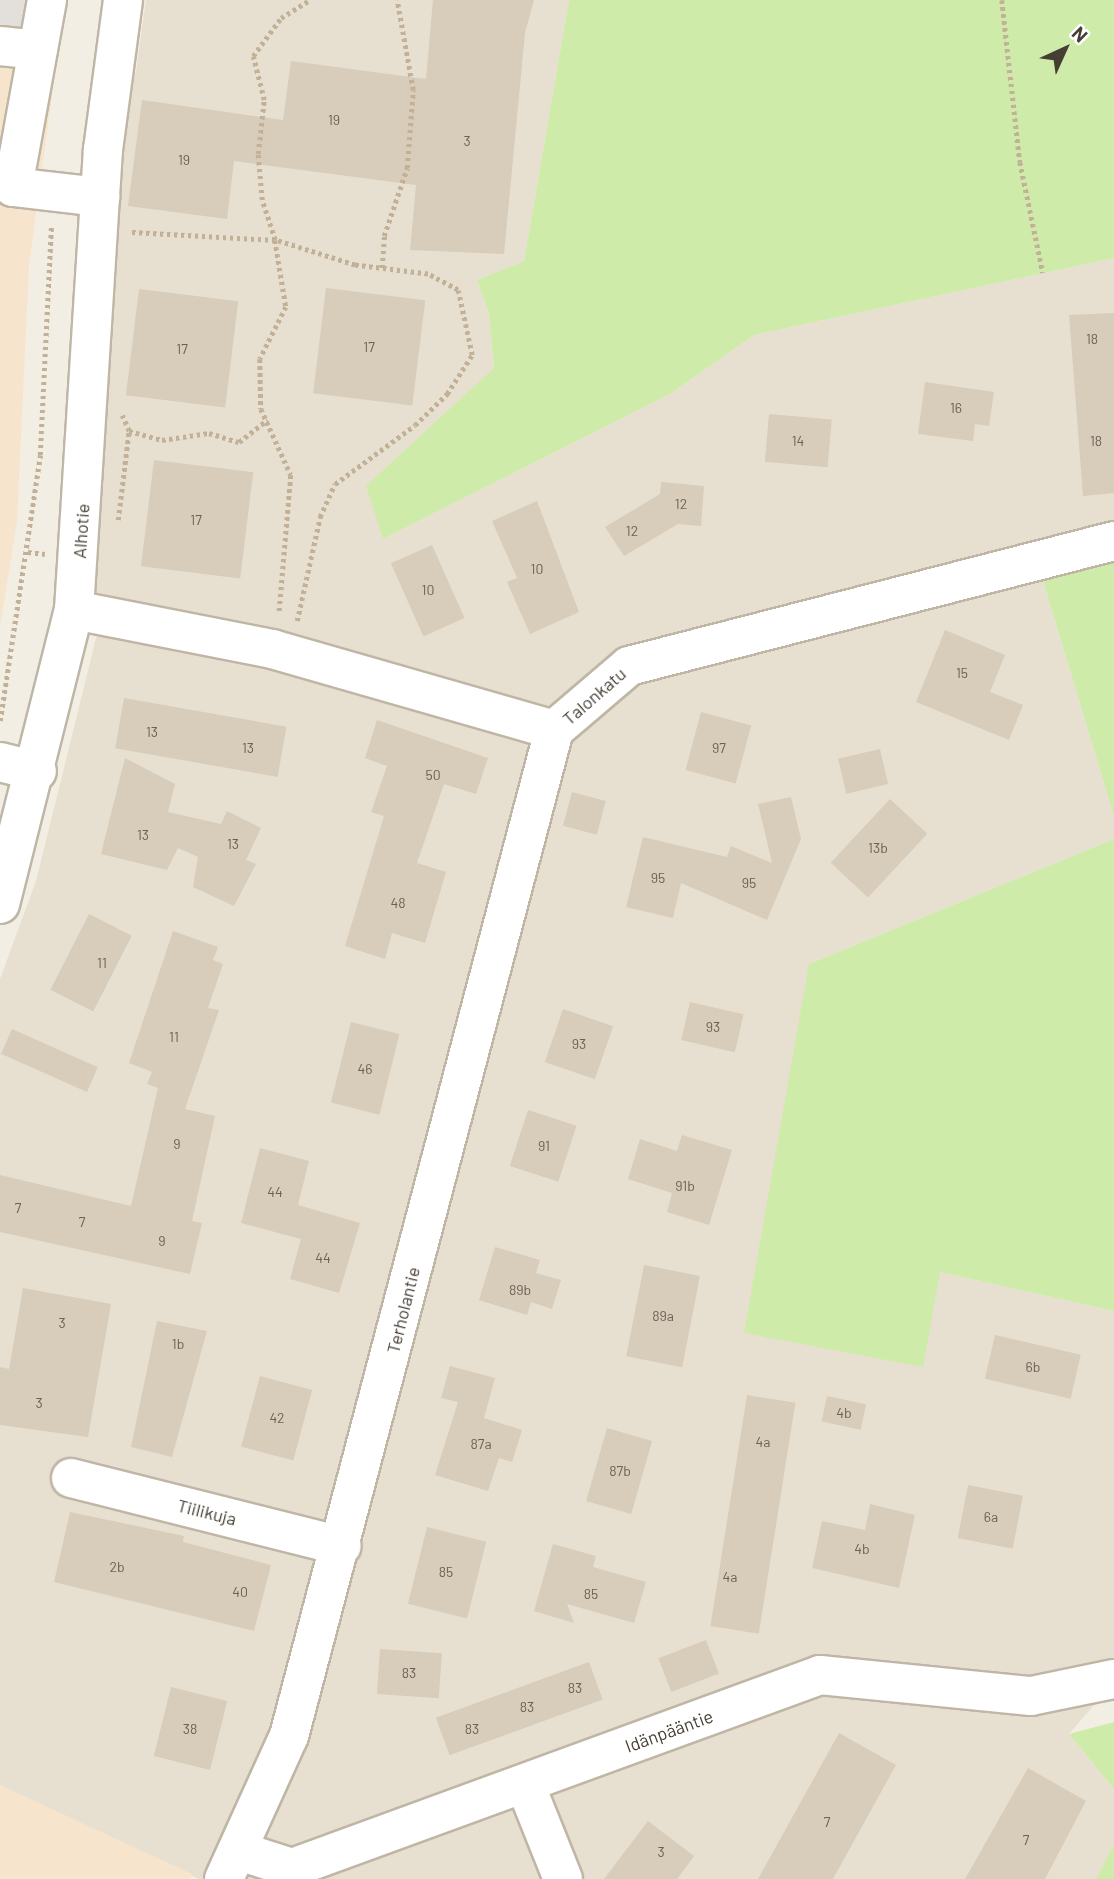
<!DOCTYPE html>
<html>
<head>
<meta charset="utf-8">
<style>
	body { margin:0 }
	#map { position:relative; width:1114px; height:1879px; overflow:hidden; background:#f3eee3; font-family:Barlow,sans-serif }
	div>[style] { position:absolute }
	.residential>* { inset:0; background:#e7e0d1 }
	.commercial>* { inset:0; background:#f7e4cc }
	.green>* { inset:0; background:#ceeba9 }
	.parking>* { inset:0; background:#e3e0dc }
	.building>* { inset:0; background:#d8ccbb; transform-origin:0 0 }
	.path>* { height:4.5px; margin-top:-2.25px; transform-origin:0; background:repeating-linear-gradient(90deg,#c2b196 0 3.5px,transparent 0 7px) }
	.roads { filter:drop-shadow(2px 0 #bfb6a5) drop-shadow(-2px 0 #bfb6a5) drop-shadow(0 2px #bfb6a5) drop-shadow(0 -2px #bfb6a5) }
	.minor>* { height:38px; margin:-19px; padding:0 19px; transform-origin:19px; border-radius:19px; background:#fff }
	span { translate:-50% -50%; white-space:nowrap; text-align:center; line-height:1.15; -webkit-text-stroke:5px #fff; paint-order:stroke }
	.number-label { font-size:14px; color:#6a6255 }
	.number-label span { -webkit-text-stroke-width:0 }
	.street-label { font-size:18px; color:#453e33 }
	.north { position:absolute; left:1030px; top:14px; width:70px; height:70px; -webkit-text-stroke:5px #fff; paint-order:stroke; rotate:45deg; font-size:19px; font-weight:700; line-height:28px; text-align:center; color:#453e33 }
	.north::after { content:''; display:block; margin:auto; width:24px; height:32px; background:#453e33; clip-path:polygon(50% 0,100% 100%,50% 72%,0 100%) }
</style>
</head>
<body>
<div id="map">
	<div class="residential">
		<div style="clip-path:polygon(146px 0,569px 0,524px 261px,477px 280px,489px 314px,494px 368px,451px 414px,383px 539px,670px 394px,754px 335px,1114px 258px,1114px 552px,1040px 571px,1114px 816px,1114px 839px,809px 964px,940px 1272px,1114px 1311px,1114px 1682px,1069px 1734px,1114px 1789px,1114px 1844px,1096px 1879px,199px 1879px,0 1785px,0 979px,36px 881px,99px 626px,91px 602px,110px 153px,136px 71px)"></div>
	</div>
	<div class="commercial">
		<div style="clip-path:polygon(0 0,65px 0,29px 265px,17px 522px,0 626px)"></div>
		<div style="clip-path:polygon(0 1785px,192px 1874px,189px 1879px,0 1879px)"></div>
	</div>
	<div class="green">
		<div style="clip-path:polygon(569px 0,1114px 0,1114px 258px,754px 335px,670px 394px,383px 539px,366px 486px,494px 368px,489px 314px,477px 280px,524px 261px)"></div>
		<div style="clip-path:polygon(1114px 552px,1114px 816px,1040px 571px)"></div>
		<div style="clip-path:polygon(1114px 839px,1114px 1311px,940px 1272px,923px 1367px,744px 1333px,809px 964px)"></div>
		<div style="clip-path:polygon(1114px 1722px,1114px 1789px,1069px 1734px)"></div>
		<div style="clip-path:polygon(1114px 1844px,1114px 1879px,1096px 1879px)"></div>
	</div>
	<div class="parking">
		<div style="clip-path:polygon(0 0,56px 0,0 53px)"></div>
	</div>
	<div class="building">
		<div style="clip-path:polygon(433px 0,534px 0,525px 33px,504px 254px,410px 250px,416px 185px,234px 161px,227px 219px,128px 206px,142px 100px,283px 120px,291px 61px,426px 79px)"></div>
		<div style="left:326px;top:288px;width:100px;height:106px;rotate:7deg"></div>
		<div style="left:139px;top:289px;width:100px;height:107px;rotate:7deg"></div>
		<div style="clip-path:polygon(1114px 313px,1114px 493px,1083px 496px,1069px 315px)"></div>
		<div style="clip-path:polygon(925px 382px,994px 392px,989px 426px,975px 424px,973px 441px,918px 434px)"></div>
		<div style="left:769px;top:414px;width:63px;height:48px;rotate:5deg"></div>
		<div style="left:154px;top:460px;width:100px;height:107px;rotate:7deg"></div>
		<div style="clip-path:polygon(661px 482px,704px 486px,701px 526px,678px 524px,624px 556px,605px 527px,660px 494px)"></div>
		<div style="clip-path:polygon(537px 501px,579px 612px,530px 634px,507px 582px,517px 578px,492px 521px)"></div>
		<div style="left:432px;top:545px;width:80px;height:45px;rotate:66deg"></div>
		<div style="clip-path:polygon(945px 630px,1005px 655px,990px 692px,1023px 705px,1009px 740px,916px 702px)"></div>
		<div style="left:124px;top:698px;width:165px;height:51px;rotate:10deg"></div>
		<div style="left:701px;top:712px;width:52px;height:60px;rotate:15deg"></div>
		<div style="clip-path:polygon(377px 720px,488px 758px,476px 794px,444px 784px,417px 863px,446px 872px,425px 943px,392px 933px,385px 959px,345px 946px,384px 816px,371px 812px,387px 766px,365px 758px)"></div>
		<div style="left:880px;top:749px;width:36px;height:43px;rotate:77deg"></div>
		<div style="clip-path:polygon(125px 758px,175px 784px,168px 812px,221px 824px,227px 811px,261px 828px,246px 860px,256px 864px,234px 906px,193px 887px,198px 857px,178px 848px,167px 870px,101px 854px)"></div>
		<div style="left:572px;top:792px;width:35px;height:35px;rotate:15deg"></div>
		<div style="clip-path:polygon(791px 797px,801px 839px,767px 920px,681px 883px,673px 918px,626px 907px,643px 837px,727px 857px,731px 846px,772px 863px,758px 804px)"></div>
		<div style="left:890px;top:799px;width:51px;height:87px;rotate:43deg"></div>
		<div style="left:89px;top:914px;width:48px;height:85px;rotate:27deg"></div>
		<div style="clip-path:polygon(173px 931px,218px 947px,213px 960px,223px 964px,208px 1008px,219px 1010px,185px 1109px,215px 1116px,192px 1221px,202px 1223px,190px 1274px,0 1232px,0 1175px,131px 1206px,158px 1088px,147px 1084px,152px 1072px,129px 1063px)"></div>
		<div style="left:690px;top:1002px;width:55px;height:39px;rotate:13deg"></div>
		<div style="left:563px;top:1009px;width:53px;height:56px;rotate:19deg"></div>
		<div style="left:351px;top:1022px;width:50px;height:83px;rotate:14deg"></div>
		<div style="left:12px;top:1029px;width:94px;height:27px;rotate:24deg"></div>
		<div style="left:528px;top:1110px;width:51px;height:59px;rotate:18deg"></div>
		<div style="clip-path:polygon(682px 1135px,732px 1150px,709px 1225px,667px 1212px,672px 1193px,628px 1179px,640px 1139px,677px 1151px)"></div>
		<div style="clip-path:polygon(260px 1148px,309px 1161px,298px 1205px,360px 1223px,339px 1293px,290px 1279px,301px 1239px,241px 1223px)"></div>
		<div style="clip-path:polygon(495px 1247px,540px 1260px,536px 1273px,561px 1280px,552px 1309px,531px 1302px,527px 1315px,479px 1300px)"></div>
		<div style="left:644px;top:1265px;width:57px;height:93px;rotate:11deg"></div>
		<div style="clip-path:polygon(23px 1288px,111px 1304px,88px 1437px,0 1425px,0 1367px,9px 1369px)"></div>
		<div style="clip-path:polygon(157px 1321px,207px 1331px,172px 1457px,131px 1447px)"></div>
		<div style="left:995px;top:1335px;width:88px;height:45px;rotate:13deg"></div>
		<div style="clip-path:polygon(450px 1366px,495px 1378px,484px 1418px,522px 1430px,512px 1462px,499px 1458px,488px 1491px,435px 1475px,458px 1402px,441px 1398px)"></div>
		<div style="left:260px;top:1376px;width:54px;height:73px;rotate:15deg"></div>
		<div style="left:747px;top:1395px;width:49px;height:234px;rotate:9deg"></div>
		<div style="left:827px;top:1396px;width:40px;height:26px;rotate:12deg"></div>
		<div style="left:607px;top:1428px;width:47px;height:76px;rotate:16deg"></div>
		<div style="left:968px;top:1485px;width:56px;height:54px;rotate:11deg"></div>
		<div style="clip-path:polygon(870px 1504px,915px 1515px,899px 1588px,812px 1568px,822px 1521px,865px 1530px)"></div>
		<div style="clip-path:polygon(70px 1512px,184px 1536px,183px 1542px,271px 1565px,254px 1631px,54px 1582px)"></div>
		<div style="left:427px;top:1527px;width:61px;height:79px;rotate:14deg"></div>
		<div style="clip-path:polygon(553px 1544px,596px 1556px,593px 1567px,646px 1582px,634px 1623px,567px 1604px,574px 1623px,534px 1611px)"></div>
		<div style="left:706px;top:1640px;width:36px;height:51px;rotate:69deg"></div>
		<div style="left:380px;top:1649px;width:62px;height:45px;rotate:4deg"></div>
		<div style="left:589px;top:1662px;width:40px;height:163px;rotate:70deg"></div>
		<div style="left:171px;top:1687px;width:58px;height:71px;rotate:14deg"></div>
		<div style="clip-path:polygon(839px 1733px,896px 1765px,833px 1879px,758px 1879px)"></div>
		<div style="clip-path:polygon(1028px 1768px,1086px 1801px,1045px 1879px,965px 1879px)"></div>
		<div style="clip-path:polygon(648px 1821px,694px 1856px,677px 1879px,604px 1879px)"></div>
	</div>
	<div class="path">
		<div style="left:1002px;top:0;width:163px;rotate:83.7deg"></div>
		<div style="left:1020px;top:162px;width:113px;rotate:78.3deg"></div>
		<div style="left:132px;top:232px;width:143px;rotate:3.2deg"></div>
		<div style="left:275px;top:240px;width:68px;rotate:80.7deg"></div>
		<div style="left:286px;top:307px;width:58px;rotate:116.6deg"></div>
		<div style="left:260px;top:359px;width:50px;rotate:88.9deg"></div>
		<div style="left:261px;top:409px;width:72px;rotate:65.6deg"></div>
		<div style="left:291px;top:475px;width:140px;rotate:94.9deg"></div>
		<div style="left:382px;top:268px;width:32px;rotate:-86deg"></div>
		<div style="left:384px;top:236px;width:72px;rotate:-71.3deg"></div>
		<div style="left:407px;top:168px;width:78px;rotate:-85.6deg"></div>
		<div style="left:413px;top:90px;width:91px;rotate:-100.1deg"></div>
		<div style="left:129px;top:431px;width:34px;rotate:15deg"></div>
		<div style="left:162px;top:440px;width:48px;rotate:-8.5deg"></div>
		<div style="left:209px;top:433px;width:31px;rotate:17deg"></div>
		<div style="left:239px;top:442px;width:36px;rotate:-38deg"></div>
		<div style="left:118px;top:520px;width:90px;rotate:-83deg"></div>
		<div style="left:129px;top:431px;width:17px;rotate:-114deg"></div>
		<div style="left:28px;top:552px;width:17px;rotate:7deg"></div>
		<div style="left:297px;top:621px;width:107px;rotate:-77.5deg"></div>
		<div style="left:320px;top:517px;width:36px;rotate:-66deg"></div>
		<div style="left:335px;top:484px;width:99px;rotate:-36.4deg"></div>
		<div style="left:415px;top:425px;width:45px;rotate:-44.1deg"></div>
		<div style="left:447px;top:394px;width:46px;rotate:-57.3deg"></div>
		<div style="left:472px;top:355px;width:66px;rotate:-102.2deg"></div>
		<div style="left:458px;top:290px;width:34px;rotate:-152deg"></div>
		<div style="left:428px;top:274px;width:74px;rotate:-173deg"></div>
		<div style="left:355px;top:265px;width:84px;rotate:-162.6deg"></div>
		<div style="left:275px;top:240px;width:42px;rotate:-108deg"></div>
		<div style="left:262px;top:200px;width:46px;rotate:-95deg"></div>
		<div style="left:258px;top:154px;width:54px;rotate:-83.7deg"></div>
		<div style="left:264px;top:100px;width:45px;rotate:-104deg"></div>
		<div style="left:253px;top:56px;width:47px;rotate:-53.6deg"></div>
		<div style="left:281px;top:18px;width:34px;rotate:-32deg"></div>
		<div style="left:0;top:721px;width:269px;rotate:-81.4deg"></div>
		<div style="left:40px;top:455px;width:228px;rotate:-87.2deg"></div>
	</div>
	<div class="roads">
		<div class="minor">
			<div style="left:47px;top:0;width:190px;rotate:100.3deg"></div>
			<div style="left:13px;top:187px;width:88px;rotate:6.6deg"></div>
			<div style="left:0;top:46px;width:38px;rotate:6deg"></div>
			<div style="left:74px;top:610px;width:202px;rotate:11.1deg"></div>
			<div style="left:272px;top:649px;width:293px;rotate:16deg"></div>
			<div style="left:554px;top:730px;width:99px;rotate:-40.5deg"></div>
			<div style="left:629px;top:666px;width:501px;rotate:-14.45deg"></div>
			<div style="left:0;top:762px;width:38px;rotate:14deg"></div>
			<div style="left:0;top:904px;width:303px;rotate:-75.9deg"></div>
			<div style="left:74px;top:610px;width:461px;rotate:-86.4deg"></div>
			<div style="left:103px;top:150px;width:151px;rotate:-82.4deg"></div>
			<div style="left:71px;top:1478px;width:279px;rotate:14.1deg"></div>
			<div style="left:525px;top:1784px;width:102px;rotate:68.2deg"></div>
			<div style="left:239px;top:1851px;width:56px;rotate:17.8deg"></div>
			<div style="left:292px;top:1868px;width:562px;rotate:-20.08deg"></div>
			<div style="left:820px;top:1675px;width:212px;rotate:5.7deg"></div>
			<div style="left:1031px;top:1696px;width:85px;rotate:-11.6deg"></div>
			<div style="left:224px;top:1879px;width:157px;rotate:-65.6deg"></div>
			<div style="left:289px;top:1736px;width:1040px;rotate:-75.24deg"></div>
		</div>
	</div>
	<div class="number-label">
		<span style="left:334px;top:120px">19</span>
		<span style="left:467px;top:141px">3</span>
		<span style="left:184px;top:160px">19</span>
		<span style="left:1092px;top:339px">18</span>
		<span style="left:369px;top:347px">17</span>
		<span style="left:182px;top:349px">17</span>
		<span style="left:956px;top:408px">16</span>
		<span style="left:798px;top:441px">14</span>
		<span style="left:1096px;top:441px">18</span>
		<span style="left:681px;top:504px">12</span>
		<span style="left:196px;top:520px">17</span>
		<span style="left:632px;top:531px">12</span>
		<span style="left:537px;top:569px">10</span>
		<span style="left:428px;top:590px">10</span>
		<span style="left:962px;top:673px">15</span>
		<span style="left:152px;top:732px">13</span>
		<span style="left:248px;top:748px">13</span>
		<span style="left:719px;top:748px">97</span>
		<span style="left:433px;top:775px">50</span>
		<span style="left:143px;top:835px">13</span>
		<span style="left:233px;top:844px">13</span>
		<span style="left:878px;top:848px">13b</span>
		<span style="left:658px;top:878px">95</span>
		<span style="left:749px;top:883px">95</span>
		<span style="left:398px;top:903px">48</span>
		<span style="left:102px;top:963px">11</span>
		<span style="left:713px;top:1027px">93</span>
		<span style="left:174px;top:1037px">11</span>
		<span style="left:579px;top:1044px">93</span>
		<span style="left:365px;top:1069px">46</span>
		<span style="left:177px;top:1144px">9</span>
		<span style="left:544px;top:1146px">91</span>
		<span style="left:685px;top:1186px">91b</span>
		<span style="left:275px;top:1192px">44</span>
		<span style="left:18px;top:1208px">7</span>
		<span style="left:82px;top:1222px">7</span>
		<span style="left:162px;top:1241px">9</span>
		<span style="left:323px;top:1258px">44</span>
		<span style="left:520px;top:1290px">89b</span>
		<span style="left:663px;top:1316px">89a</span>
		<span style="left:62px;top:1323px">3</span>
		<span style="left:178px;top:1344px">1b</span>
		<span style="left:1033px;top:1367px">6b</span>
		<span style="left:39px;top:1403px">3</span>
		<span style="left:844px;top:1413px">4b</span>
		<span style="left:277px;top:1418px">42</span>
		<span style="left:763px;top:1442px">4a</span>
		<span style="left:481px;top:1444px">87a</span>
		<span style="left:620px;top:1471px">87b</span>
		<span style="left:991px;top:1517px">6a</span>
		<span style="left:862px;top:1549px">4b</span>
		<span style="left:117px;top:1567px">2b</span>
		<span style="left:446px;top:1572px">85</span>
		<span style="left:730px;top:1577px">4a</span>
		<span style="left:240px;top:1592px">40</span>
		<span style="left:591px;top:1594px">85</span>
		<span style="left:409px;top:1673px">83</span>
		<span style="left:575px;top:1688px">83</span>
		<span style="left:527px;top:1707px">83</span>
		<span style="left:190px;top:1729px">38</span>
		<span style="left:472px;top:1729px">83</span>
		<span style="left:827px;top:1822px">7</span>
		<span style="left:1026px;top:1840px">7</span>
		<span style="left:661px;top:1852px">3</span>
	</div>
	<div class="street-label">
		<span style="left:81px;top:531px;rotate:-86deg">Alhotie</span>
		<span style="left:594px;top:696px;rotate:-41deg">Talonkatu</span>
		<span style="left:403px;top:1310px;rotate:-76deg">Terholantie</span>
		<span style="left:207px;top:1512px;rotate:14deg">Tiilikuja</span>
		<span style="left:669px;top:1731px;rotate:-20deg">Idänpääntie</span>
	</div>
	<div class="north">N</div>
</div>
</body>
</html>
